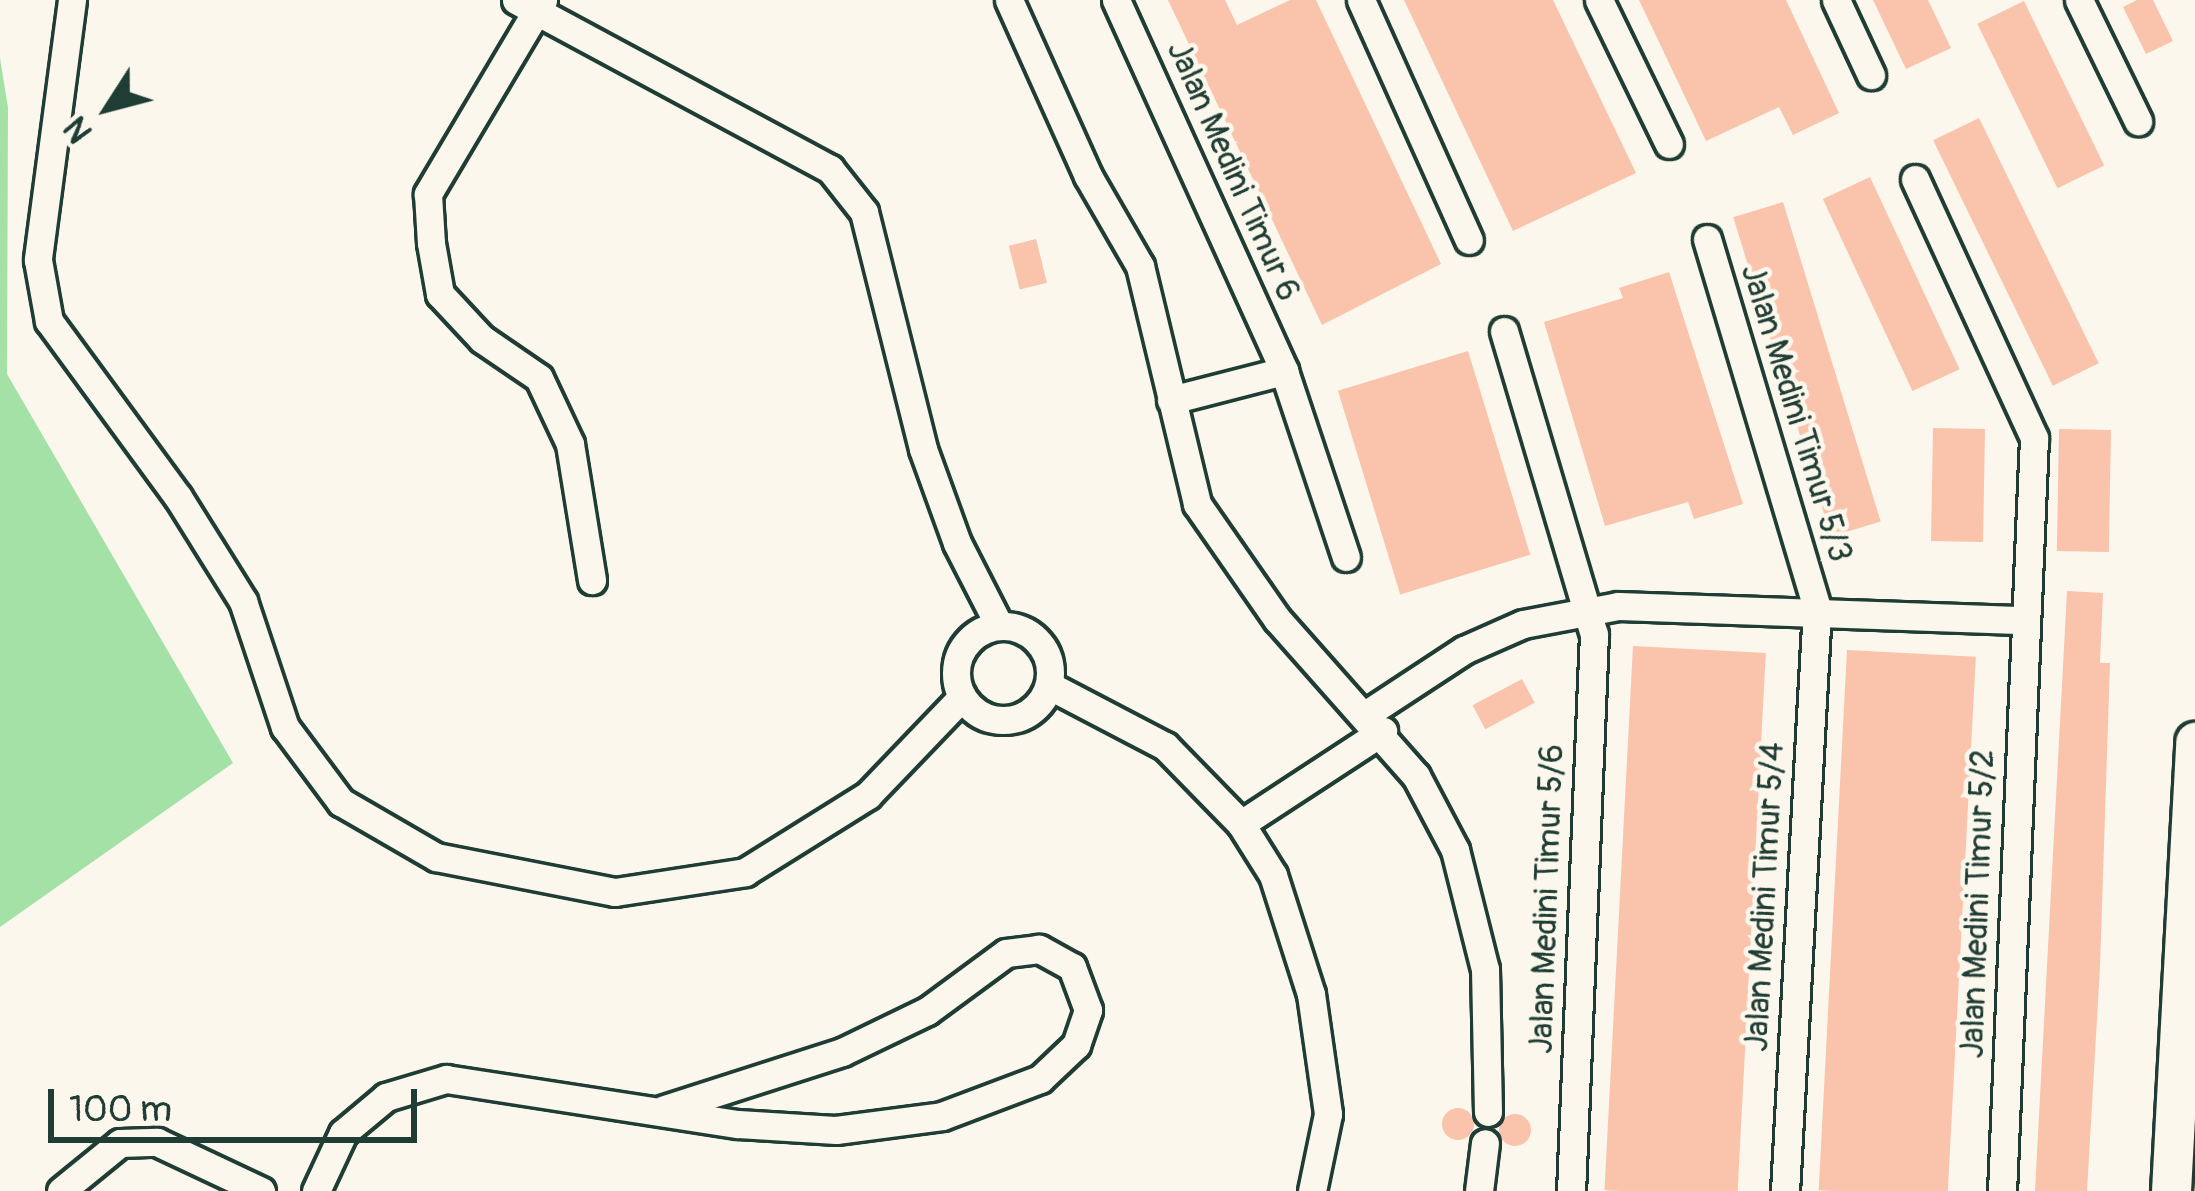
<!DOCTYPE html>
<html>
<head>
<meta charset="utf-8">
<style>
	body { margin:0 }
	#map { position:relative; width:2195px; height:1191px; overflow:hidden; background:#fbf7ec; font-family:Pangolin,sans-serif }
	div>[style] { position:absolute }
	.green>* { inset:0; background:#a4e1a7 }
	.building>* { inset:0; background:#f9c3ac; transform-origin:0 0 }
	.round { border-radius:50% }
	.roads { filter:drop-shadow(3px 0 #1f3d34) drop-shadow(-3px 0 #1f3d34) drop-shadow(0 3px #1f3d34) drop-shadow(0 -3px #1f3d34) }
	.street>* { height:27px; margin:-13.5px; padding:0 13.5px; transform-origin:13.5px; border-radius:13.5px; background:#fbf7ec }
	.street>.ring { margin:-13.5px; padding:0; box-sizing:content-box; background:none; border:27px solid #fbf7ec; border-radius:50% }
	.secondary>* { height:39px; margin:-19.5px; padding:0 19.5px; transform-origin:19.5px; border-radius:19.5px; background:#fbf7ec }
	span { translate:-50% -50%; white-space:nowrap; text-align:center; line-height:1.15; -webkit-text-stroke:9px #fbf7ec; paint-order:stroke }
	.street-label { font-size:33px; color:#1f3d34 }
	.north { position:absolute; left:48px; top:48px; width:120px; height:120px; -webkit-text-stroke:9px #fbf7ec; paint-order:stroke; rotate:234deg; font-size:33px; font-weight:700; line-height:48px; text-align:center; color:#1f3d34 }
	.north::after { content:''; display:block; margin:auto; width:42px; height:54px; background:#1f3d34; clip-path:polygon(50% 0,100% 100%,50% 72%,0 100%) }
	.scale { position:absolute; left:48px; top:1089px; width:369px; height:54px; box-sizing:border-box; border:6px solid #1f3d34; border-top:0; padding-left:15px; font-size:36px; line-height:42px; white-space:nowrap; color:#1f3d34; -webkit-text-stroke:9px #fbf7ec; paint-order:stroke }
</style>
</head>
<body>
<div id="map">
	<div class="green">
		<div style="clip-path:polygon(0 58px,8px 108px,7px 374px,233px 763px,0 927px)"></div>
	</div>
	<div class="building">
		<div style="clip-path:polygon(1168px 0,1225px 0,1237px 25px,1290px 0,1316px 0,1441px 264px,1322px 325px)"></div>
		<div style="clip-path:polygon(1404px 0,1553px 0,1636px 173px,1513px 231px)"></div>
		<div style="clip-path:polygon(1639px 0,1786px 0,1839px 113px,1793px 135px,1779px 107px,1706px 141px)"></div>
		<div style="clip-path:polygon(1873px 0,1928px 0,1951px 48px,1906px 69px)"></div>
		<div style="clip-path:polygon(2137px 0,2153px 0,2173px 41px,2146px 54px,2123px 7px)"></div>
		<div style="left:2024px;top:1px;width:183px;height:52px;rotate:64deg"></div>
		<div style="left:1979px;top:118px;width:273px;height:51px;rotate:64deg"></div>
		<div style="left:1870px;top:177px;width:212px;height:52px;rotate:65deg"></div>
		<div style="left:1783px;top:202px;width:334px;height:52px;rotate:73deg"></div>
		<div style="left:1036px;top:239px;width:45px;height:28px;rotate:76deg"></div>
		<div style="clip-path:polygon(1669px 272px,1743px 504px,1694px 519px,1688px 502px,1605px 526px,1544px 322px,1623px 298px,1619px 288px)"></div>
		<div style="left:1468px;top:351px;width:213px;height:136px;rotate:73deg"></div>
		<div style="left:1933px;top:428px;width:52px;height:113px;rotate:1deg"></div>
		<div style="left:2059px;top:429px;width:52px;height:122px;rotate:1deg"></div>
		<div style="clip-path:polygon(2067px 591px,2103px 593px,2100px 663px,2110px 663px,2100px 967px,2087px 1191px,2035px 1191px)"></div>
		<div style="left:1633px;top:646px;width:133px;height:545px;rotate:3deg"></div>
		<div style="left:1847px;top:650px;width:129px;height:541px;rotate:3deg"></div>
		<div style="left:1522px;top:679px;width:27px;height:56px;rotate:62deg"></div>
		<div class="round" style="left:1442px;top:1108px;width:32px;height:32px"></div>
		<div class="round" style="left:1499px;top:1114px;width:32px;height:32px"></div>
	</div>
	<div class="roads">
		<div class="street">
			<div style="left:72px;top:0;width:262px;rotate:97.5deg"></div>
			<div style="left:38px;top:260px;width:62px;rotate:79.8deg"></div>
			<div style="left:49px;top:321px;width:218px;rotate:53.8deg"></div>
			<div style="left:178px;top:497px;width:123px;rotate:58deg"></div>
			<div style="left:243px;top:601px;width:133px;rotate:71.6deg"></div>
			<div style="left:285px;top:727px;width:94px;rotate:53.3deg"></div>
			<div style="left:341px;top:802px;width:110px;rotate:30.1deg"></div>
			<div style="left:436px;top:857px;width:182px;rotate:11.1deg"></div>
			<div style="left:615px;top:892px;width:132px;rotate:-8.7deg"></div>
			<div style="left:745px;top:872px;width:145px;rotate:-32deg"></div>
			<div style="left:868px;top:795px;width:136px;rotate:-46.2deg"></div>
			<div style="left:516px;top:0;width:357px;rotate:28.3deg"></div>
			<div style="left:830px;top:169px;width:55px;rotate:51.7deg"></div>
			<div style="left:864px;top:212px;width:244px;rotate:76deg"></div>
			<div style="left:923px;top:449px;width:100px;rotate:70.1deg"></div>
			<div style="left:957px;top:543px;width:92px;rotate:62.9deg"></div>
			<div style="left:543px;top:0;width:226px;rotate:120.7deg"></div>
			<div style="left:428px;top:194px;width:49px;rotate:86.5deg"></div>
			<div style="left:431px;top:243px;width:52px;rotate:80deg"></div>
			<div style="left:440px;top:294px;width:62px;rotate:47deg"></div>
			<div style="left:482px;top:339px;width:69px;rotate:34.4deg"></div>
			<div style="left:539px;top:378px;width:73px;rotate:64.8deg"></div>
			<div style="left:570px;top:444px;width:138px;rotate:80.8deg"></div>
			<div style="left:1009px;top:0;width:193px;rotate:65.8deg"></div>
			<div style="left:1088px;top:176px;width:104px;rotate:60deg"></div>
			<div style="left:1140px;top:266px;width:245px;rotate:76.5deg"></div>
			<div style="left:1197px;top:504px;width:140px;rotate:55.2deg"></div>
			<div style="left:1277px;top:619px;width:210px;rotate:48.5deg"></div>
			<div style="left:1416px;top:776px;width:84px;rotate:62.2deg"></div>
			<div style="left:1455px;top:850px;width:123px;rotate:75.9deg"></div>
			<div style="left:1485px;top:969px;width:143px;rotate:88.8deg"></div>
			<div style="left:1116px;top:0;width:407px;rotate:65.6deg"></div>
			<div style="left:1284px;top:371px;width:196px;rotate:71.6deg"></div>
			<div style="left:1361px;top:0;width:263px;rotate:65.8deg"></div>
			<div style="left:1599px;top:0;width:160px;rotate:64.1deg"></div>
			<div style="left:1836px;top:0;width:83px;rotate:65deg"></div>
			<div style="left:2079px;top:0;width:135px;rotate:64deg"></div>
			<div style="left:1915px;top:179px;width:285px;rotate:65.3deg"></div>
			<div style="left:2034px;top:438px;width:754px;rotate:92.43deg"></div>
			<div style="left:1707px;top:239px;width:385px;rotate:73.4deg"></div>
			<div style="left:1817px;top:608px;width:584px;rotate:93.14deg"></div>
			<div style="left:1504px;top:331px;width:316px;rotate:73.5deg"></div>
			<div style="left:1594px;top:634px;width:557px;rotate:92.36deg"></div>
			<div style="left:1171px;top:400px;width:117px;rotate:-14.4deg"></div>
			<div class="ring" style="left:956px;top:626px;width:67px;height:67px"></div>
			<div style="left:1050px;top:686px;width:130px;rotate:27.6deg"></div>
			<div style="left:1165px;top:746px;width:109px;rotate:45.7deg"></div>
			<div style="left:1241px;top:824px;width:60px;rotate:57.9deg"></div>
			<div style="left:1273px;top:875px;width:125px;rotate:72.3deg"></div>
			<div style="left:1311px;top:994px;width:121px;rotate:81.9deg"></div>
			<div style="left:1328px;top:1114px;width:79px;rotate:101.7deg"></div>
			<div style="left:1368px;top:713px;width:115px;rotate:-33.3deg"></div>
			<div style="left:1464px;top:650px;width:64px;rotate:-23.8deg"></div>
			<div style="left:1523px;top:624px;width:97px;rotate:-10.7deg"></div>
			<div style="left:1618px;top:606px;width:408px;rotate:2deg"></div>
			<div style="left:1241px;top:824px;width:170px;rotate:-33.2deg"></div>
			<div style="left:61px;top:1191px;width:76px;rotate:-39.1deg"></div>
			<div style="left:120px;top:1143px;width:37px;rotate:-2deg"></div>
			<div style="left:157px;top:1142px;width:115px;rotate:25.2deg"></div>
			<div style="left:316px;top:1191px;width:64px;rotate:-65deg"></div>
			<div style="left:343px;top:1133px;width:56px;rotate:-39.9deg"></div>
			<div style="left:386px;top:1097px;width:63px;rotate:-16.7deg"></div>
			<div style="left:446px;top:1079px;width:295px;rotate:8.8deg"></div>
			<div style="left:738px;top:1124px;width:98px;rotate:3.5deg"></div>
			<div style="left:836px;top:1130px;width:107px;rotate:-7.5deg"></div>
			<div style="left:942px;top:1116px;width:105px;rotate:-20.7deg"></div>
			<div style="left:1040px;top:1079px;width:50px;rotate:-43.4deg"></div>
			<div style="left:1076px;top:1045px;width:37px;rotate:-71deg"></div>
			<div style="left:1088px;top:1010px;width:46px;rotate:-110.4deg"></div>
			<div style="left:1072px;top:967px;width:38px;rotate:-151deg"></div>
			<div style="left:1039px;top:949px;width:33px;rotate:173deg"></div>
			<div style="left:1006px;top:953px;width:98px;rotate:143.7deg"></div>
			<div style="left:927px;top:1011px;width:94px;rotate:154.2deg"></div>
			<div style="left:842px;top:1052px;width:187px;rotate:162.2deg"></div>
			<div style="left:1479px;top:1191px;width:48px;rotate:-82.9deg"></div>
		</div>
		<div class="secondary">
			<div style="left:2171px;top:1191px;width:450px;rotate:-86.9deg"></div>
		</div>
	</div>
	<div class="street-label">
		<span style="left:1233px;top:171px;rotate:66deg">Jalan Medini Timur 6</span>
		<span style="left:1796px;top:413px;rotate:73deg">Jalan Medini Timur 5/3</span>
		<span style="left:1765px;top:897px;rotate:-87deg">Jalan Medini Timur 5/4</span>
		<span style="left:1547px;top:899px;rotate:-88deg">Jalan Medini Timur 5/6</span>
		<span style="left:1978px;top:904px;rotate:-88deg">Jalan Medini Timur 5/2</span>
	</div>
	<div class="north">N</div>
	<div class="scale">100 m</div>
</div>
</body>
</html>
